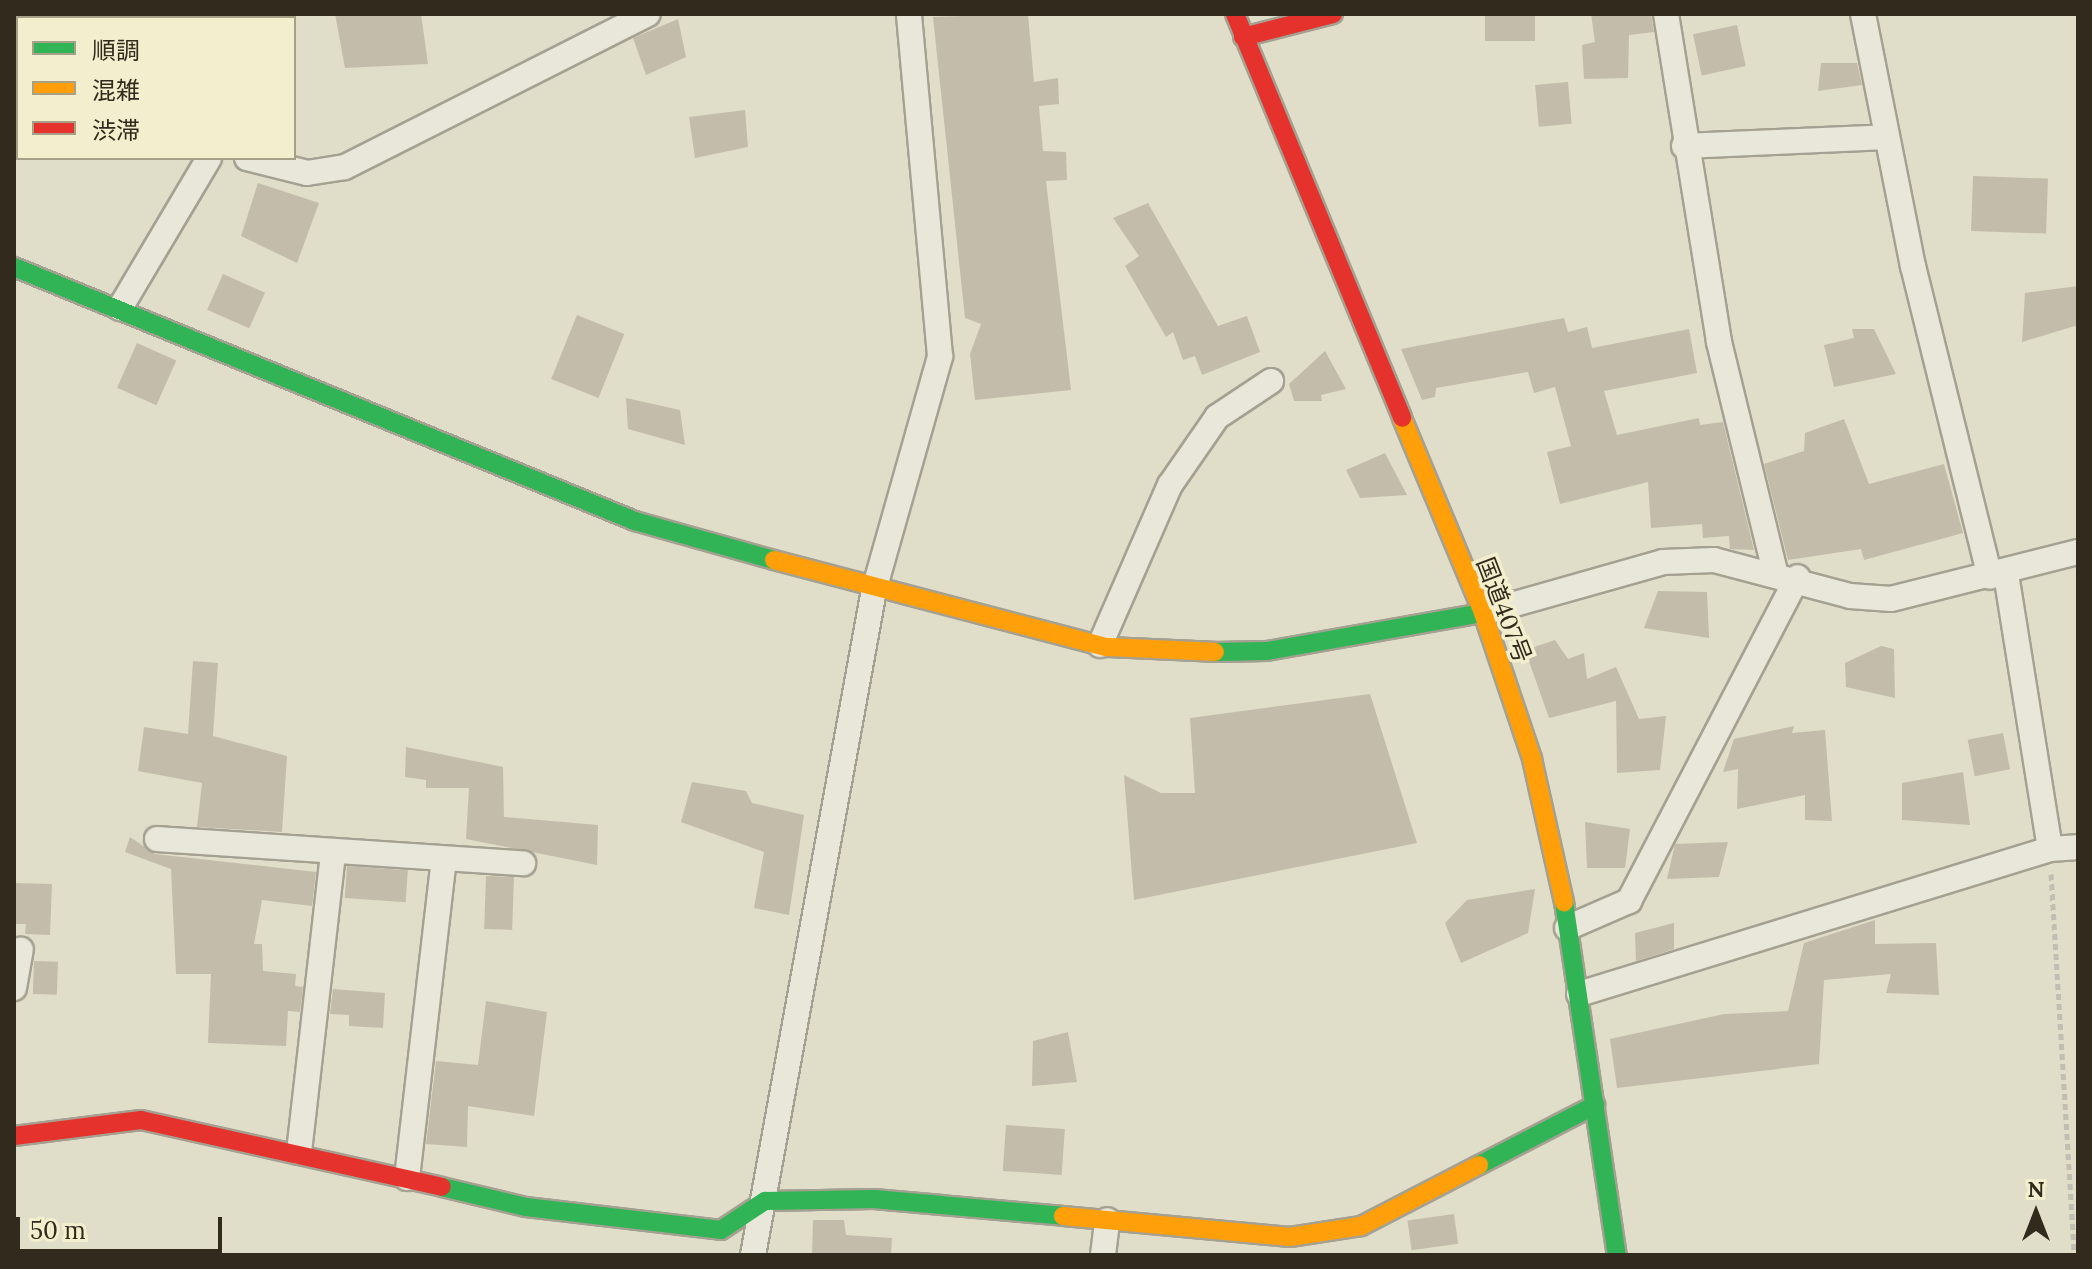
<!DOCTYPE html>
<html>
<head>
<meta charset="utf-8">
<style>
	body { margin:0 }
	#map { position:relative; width:2092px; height:1269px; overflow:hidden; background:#e0ddc8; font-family:Lora,"Noto Sans JP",serif }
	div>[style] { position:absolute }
	.building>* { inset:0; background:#c4bcaa; transform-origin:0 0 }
	.path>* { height:5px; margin-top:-2.5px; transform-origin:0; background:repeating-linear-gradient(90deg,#c1beb2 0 6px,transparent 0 10px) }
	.roads { filter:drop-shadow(2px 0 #a5a192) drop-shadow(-2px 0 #a5a192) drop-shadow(0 2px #a5a192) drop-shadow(0 -2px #a5a192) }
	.street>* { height:24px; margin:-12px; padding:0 12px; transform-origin:12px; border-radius:12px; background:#e9e7da }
	.fast>* { height:18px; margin:-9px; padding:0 9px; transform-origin:9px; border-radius:9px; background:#30b455 }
	.slow>* { height:18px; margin:-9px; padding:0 9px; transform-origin:9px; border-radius:9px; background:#ff9f0a }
	.jam>* { height:18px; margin:-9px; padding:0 9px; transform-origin:9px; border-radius:9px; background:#e5322d }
	span { translate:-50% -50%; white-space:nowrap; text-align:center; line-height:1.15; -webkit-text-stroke:7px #f3eecd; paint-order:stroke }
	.street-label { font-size:24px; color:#322a1c }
	.frame { position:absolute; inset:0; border:16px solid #322a1c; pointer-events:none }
	.legend { position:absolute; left:16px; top:16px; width:280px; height:144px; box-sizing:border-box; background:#f3eecd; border:2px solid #a6a086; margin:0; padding:10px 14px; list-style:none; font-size:24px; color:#322a1c }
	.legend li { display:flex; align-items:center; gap:16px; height:40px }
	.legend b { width:40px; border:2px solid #a6a086 }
	.north { position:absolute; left:1996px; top:1173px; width:80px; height:80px; -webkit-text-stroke:6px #f3eecd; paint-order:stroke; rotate:0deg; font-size:22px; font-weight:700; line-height:32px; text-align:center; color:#322a1c }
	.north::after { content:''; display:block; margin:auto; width:28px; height:36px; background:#322a1c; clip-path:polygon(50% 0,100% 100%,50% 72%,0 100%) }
	.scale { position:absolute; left:16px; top:1217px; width:206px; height:36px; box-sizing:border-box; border:4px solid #322a1c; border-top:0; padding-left:10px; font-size:24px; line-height:28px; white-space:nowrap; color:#322a1c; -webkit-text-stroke:6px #f3eecd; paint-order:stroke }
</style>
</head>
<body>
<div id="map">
	<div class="building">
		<div style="clip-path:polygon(335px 14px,421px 14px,428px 64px,345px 68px)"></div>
		<div style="clip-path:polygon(1028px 14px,1034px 82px,1058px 78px,1059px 104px,1039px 106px,1043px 151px,1066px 152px,1067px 180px,1046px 181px,1071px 390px,975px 400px,970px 354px,981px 324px,965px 318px,933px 17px)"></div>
		<div style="left:1485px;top:14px;width:50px;height:27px"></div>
		<div style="clip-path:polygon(1591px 14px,1651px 14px,1654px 32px,1629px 35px,1628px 78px,1584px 79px,1582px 45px,1595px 42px)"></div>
		<div style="clip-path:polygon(678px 19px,686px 57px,646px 75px,633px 38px)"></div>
		<div style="left:1737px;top:25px;width:42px;height:45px;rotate:78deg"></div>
		<div style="clip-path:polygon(1821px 63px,1857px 63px,1862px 85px,1818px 91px)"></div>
		<div style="left:1568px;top:82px;width:42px;height:33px;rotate:85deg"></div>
		<div style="clip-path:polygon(745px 110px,748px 147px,695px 158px,689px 117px)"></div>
		<div style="left:1973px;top:176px;width:75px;height:55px;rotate:2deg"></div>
		<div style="clip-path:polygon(258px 183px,319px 203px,297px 263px,241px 236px)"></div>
		<div style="clip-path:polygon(1148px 203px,1218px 326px,1247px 316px,1260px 352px,1202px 375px,1195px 356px,1183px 360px,1173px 332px,1166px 337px,1125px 266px,1139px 256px,1113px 218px)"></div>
		<div style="left:223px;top:274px;width:46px;height:39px;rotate:24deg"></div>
		<div style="clip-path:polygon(2078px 286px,2078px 325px,2022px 342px,2025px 293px)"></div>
		<div style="left:577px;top:315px;width:51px;height:69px;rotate:22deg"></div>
		<div style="clip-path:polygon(1564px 318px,1568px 332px,1587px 327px,1592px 348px,1689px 329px,1697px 373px,1604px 391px,1617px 435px,1699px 418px,1700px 425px,1723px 422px,1754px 550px,1730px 549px,1729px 536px,1703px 538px,1702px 524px,1651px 528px,1648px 482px,1560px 504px,1547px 452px,1571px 446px,1555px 387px,1534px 393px,1528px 372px,1436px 388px,1435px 397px,1422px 400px,1401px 349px)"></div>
		<div style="clip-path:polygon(1852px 329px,1874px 329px,1896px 374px,1834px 387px,1824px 345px,1854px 338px)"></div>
		<div style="left:137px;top:343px;width:43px;height:49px;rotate:24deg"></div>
		<div style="clip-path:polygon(1325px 351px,1346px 389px,1321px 395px,1322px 401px,1294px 401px,1289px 384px)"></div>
		<div style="clip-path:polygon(626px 398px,680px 410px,685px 445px,628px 429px)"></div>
		<div style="clip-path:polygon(1844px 419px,1869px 484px,1944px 464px,1963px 533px,1864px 560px,1861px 549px,1788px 560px,1764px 464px,1804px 451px,1805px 433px)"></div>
		<div style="clip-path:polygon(1385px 453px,1407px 495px,1360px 498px,1346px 470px)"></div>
		<div style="clip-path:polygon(1658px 591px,1707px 592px,1709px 638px,1644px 628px)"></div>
		<div style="clip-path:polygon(1555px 640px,1568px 659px,1584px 653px,1587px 679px,1616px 667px,1639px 719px,1666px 716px,1660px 770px,1617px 773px,1616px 701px,1549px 718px,1525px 650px)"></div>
		<div style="clip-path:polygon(1881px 646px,1894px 649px,1895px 698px,1846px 687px,1845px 663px)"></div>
		<div style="clip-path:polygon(193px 661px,218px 663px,213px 736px,287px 756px,282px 832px,197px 827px,202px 783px,138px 771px,144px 727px,188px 734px)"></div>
		<div style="clip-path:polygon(1370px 694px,1417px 843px,1134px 900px,1124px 775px,1161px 793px,1195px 793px,1190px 718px)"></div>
		<div style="clip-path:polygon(1794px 726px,1792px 733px,1825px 730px,1832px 821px,1805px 820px,1805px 795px,1737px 809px,1738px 769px,1723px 772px,1734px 739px)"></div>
		<div style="left:2003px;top:733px;width:37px;height:36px;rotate:79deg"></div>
		<div style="clip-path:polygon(406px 747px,503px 767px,504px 817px,598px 825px,597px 865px,466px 839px,469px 788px,426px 788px,426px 780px,405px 777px)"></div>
		<div style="clip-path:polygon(1963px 772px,1970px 825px,1902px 820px,1902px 783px)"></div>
		<div style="clip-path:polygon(692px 782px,746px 791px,752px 803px,804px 815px,789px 915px,754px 908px,764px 852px,681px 822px)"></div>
		<div style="clip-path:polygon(1585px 822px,1630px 829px,1625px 868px,1587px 868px)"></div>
		<div style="clip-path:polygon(130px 837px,155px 854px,316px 872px,312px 906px,262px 900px,254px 944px,262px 944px,263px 971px,296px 974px,295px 986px,303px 987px,300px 1012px,288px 1011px,286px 1046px,208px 1043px,211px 974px,176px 974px,171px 869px,125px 852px)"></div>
		<div style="clip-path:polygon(1728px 842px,1719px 877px,1667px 879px,1675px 844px)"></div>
		<div style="left:347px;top:866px;width:61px;height:32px;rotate:4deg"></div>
		<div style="left:486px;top:876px;width:28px;height:53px;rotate:2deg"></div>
		<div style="clip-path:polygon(14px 883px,52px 884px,50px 935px,25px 934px,26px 924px,14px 924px)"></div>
		<div style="clip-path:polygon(1535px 889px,1528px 933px,1461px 963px,1445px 923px,1467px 900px)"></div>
		<div style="clip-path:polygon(1875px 920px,1875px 944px,1936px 943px,1939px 995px,1886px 993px,1891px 974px,1824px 980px,1819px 1064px,1617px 1088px,1610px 1039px,1724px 1014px,1788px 1011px,1804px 943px)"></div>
		<div style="clip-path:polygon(1674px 923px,1674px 949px,1636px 961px,1635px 933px)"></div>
		<div style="left:34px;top:961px;width:24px;height:33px;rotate:2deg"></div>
		<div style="clip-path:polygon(333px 989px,385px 993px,383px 1028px,349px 1026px,349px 1015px,330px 1014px)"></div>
		<div style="clip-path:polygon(486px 1001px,547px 1012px,534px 1116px,468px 1106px,467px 1147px,426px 1144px,436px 1061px,478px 1065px)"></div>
		<div style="clip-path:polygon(1068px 1032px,1077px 1082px,1032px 1086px,1033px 1041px)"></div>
		<div style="left:1006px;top:1125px;width:59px;height:46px;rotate:4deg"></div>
		<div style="left:1454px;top:1214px;width:30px;height:47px;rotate:82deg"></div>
		<div style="clip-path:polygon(813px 1220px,844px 1220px,846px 1235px,892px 1238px,891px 1255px,812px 1255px)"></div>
	</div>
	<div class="path">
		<div style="left:2051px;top:874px;width:382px;rotate:86.5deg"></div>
	</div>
	<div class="roads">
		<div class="street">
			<div style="left:1666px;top:14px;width:332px;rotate:80.8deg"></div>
			<div style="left:1719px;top:342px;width:237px;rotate:76.3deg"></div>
			<div style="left:1863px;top:14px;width:257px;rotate:78.8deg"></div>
			<div style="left:1913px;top:266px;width:320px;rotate:76.1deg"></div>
			<div style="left:14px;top:35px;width:12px;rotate:-70deg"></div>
			<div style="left:1684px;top:146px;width:203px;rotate:-2.5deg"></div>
			<div style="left:247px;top:158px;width:62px;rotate:14deg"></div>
			<div style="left:307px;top:173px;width:38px;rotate:-9deg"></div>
			<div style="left:345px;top:167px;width:339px;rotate:-26.8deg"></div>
			<div style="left:120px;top:308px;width:174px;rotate:-59.3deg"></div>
			<div style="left:2006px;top:574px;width:278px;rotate:80.9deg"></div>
			<div style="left:1483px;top:613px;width:187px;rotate:-15.8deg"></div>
			<div style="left:1663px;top:562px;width:51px;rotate:-2.2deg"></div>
			<div style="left:1714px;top:560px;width:141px;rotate:14.8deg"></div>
			<div style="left:1850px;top:596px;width:41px;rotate:4.2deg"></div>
			<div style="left:1891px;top:599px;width:193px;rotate:-14.1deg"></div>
			<div style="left:1100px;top:645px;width:175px;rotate:-66.4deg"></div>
			<div style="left:1170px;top:485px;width:83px;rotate:-55.3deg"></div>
			<div style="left:1217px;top:417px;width:65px;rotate:-33.7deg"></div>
			<div style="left:157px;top:839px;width:367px;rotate:3.8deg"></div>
			<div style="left:1567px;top:928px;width:68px;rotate:-23.5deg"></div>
			<div style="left:1629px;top:901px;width:365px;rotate:-62.5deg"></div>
			<div style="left:14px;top:988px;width:39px;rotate:-80deg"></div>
			<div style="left:1579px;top:994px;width:493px;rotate:-17.1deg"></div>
			<div style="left:2050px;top:849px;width:28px;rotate:-4deg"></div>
			<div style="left:299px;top:1152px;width:300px;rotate:-83.5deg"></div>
			<div style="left:407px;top:1178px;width:321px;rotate:-83.4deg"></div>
			<div style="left:753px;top:1255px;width:676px;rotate:-79.69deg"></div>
			<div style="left:874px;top:590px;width:243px;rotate:-74.2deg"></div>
			<div style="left:940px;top:356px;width:343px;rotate:-95.2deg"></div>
			<div style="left:1103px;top:1255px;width:35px;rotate:-83deg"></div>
		</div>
		<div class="fast">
			<div style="left:14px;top:267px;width:671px;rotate:22.25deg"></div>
			<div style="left:635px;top:521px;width:144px;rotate:15.7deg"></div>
			<div style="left:1215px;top:652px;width:52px;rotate:-1.1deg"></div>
			<div style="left:1267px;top:651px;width:219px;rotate:-10deg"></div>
			<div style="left:1564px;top:902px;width:357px;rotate:81.5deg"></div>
			<div style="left:1479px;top:1165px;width:131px;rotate:-27.3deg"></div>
			<div style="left:442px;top:1187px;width:86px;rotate:13.4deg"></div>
			<div style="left:526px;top:1207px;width:196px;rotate:6.7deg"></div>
			<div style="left:721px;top:1230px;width:53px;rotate:-33.4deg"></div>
			<div style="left:765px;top:1201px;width:109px;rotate:-1.1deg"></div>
			<div style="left:874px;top:1199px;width:190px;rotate:5.1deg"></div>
		</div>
		<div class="slow">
			<div style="left:1402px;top:418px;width:211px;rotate:67.4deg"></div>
			<div style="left:1483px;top:613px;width:154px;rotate:71.4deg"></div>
			<div style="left:1532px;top:759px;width:147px;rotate:77.4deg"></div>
			<div style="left:774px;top:560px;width:343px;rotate:14.7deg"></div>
			<div style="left:1106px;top:647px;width:109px;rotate:2.6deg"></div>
			<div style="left:1063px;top:1216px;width:228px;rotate:5.3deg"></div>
			<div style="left:1290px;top:1237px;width:72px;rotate:-8.8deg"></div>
			<div style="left:1361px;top:1226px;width:133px;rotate:-27.3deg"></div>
		</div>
		<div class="jam">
			<div style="left:1235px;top:14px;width:437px;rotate:67.5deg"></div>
			<div style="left:1243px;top:37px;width:93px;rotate:-14.3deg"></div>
			<div style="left:14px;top:1136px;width:128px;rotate:-7.2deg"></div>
			<div style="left:141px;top:1120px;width:308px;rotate:12.5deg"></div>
		</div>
	</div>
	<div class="street-label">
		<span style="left:1504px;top:610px;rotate:69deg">国道407号</span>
	</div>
	<div class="frame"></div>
	<ul class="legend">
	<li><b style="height:10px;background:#30b455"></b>順調</li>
	<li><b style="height:10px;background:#ff9f0a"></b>混雑</li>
	<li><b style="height:10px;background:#e5322d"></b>渋滞</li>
	</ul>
	<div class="north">N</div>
	<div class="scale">50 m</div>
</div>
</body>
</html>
